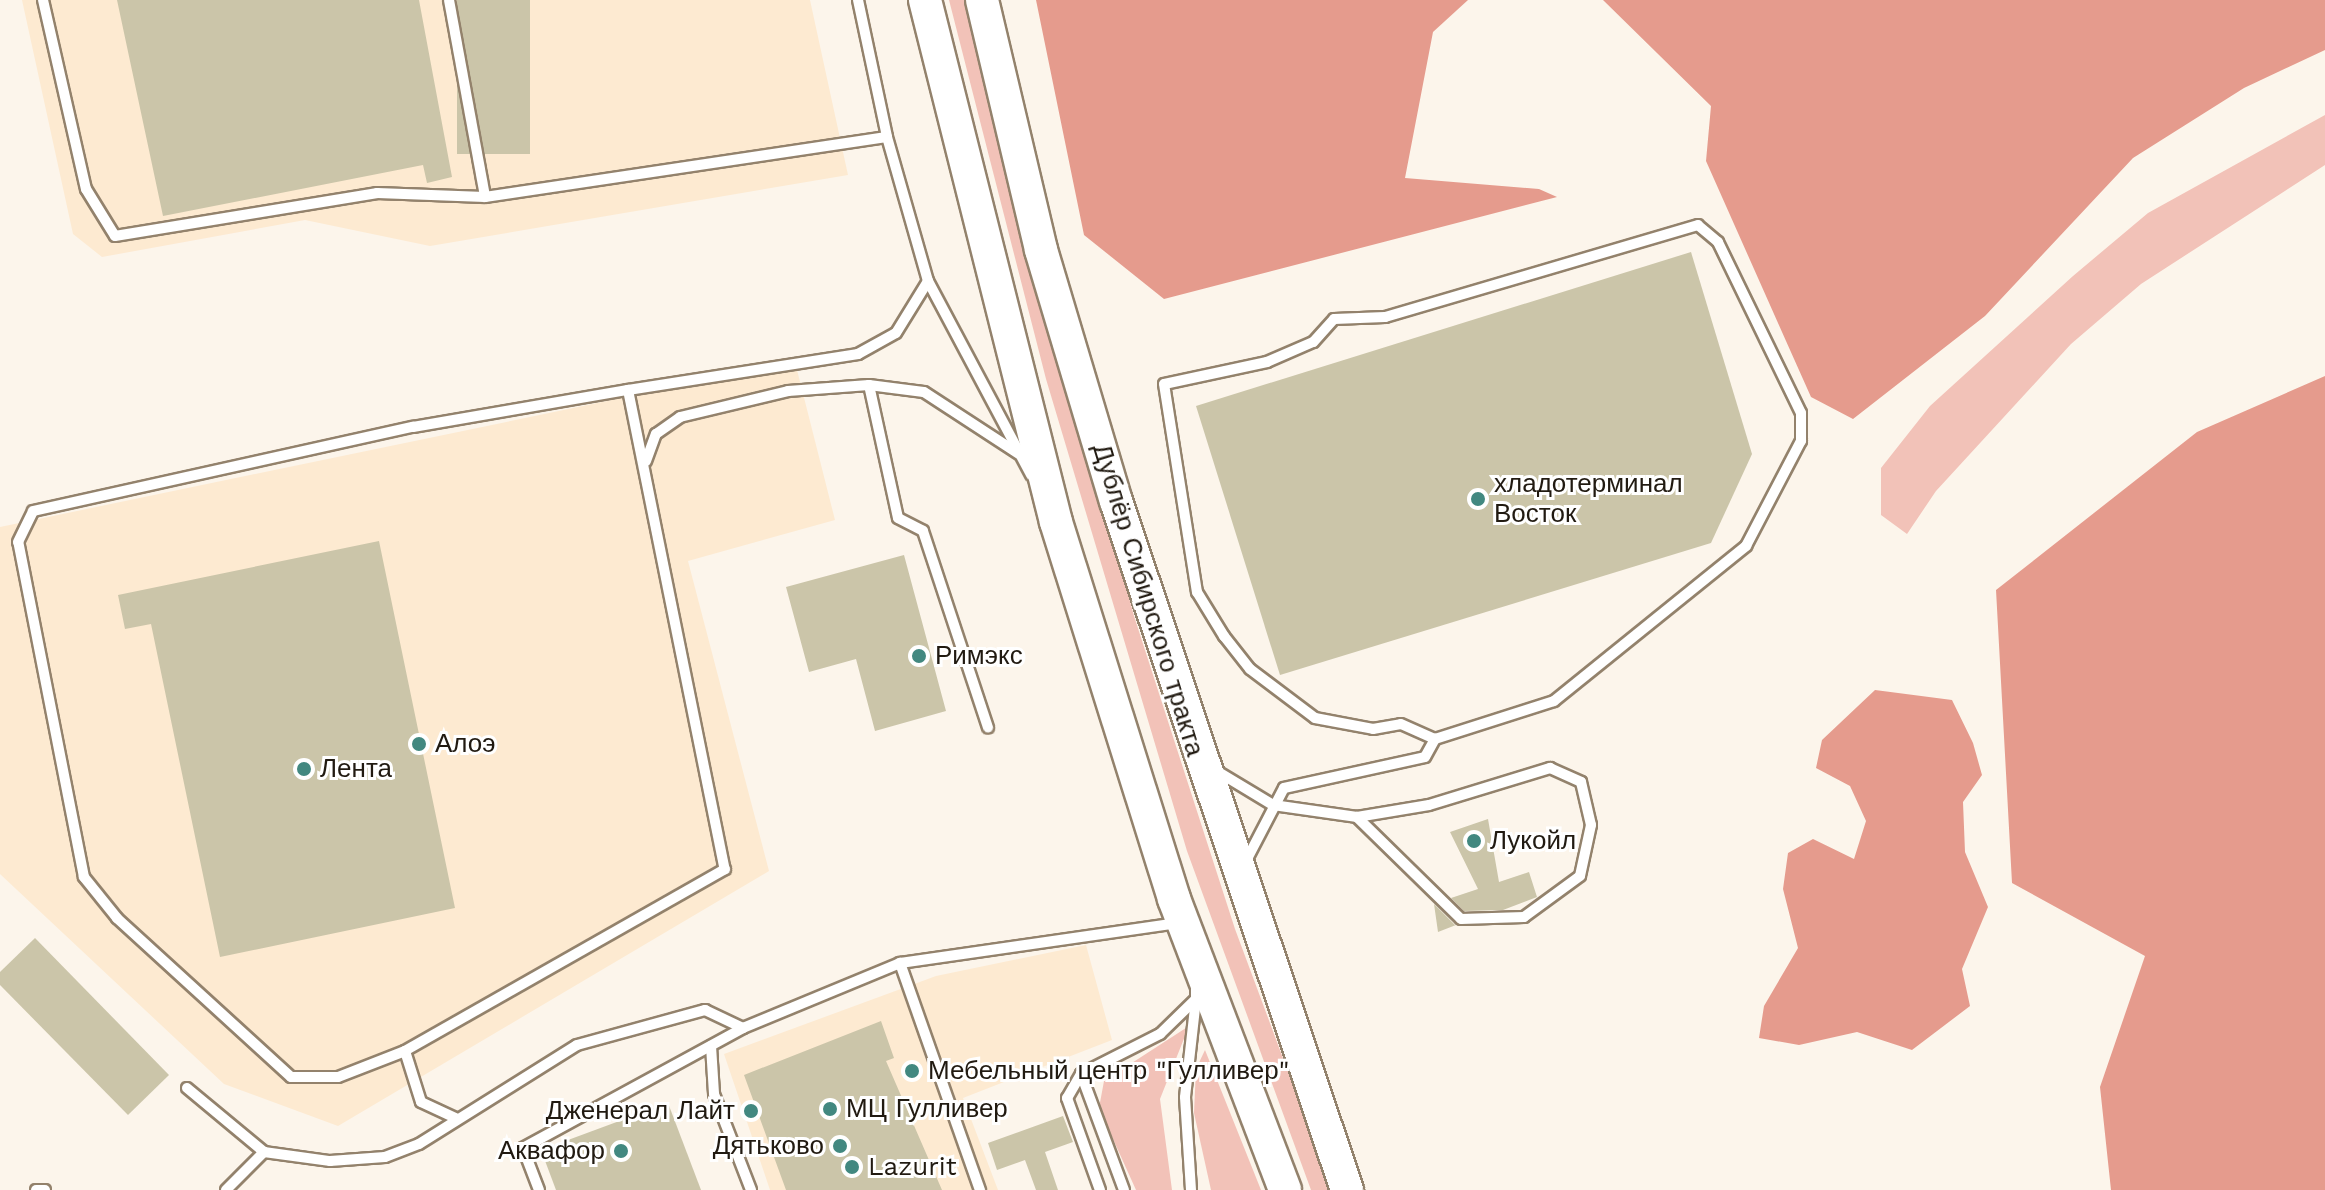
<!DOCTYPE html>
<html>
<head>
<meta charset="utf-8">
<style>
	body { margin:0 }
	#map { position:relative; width:2325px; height:1190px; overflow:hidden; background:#fcf5eb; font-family:"Work Sans",sans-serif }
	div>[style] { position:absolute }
	.built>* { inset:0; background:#fdead1 }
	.green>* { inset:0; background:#f2c2b8 }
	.forest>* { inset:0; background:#e59b8d }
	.building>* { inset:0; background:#cbc5a9; transform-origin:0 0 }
	.roads { filter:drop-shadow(2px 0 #93826c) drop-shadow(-2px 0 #93826c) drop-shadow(0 2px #93826c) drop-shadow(0 -2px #93826c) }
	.service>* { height:10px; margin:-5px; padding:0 5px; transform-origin:5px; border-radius:5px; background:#fff }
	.primary>* { height:32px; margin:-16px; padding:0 16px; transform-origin:16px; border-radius:16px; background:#fff }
	.dots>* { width:22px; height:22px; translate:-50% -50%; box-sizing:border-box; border:4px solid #fff; border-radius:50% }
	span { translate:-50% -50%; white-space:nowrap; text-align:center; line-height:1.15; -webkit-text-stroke:6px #fff; paint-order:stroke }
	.poi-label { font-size:26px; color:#211a11 }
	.left { translate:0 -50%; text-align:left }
	.right { translate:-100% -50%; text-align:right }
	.street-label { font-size:26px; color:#211a11 }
</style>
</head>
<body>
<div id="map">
	<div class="built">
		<div style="clip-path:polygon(22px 0,810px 0,848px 175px,430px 246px,305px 220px,102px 257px,73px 234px)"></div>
		<div style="clip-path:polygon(795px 362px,835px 520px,688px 561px,769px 871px,338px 1126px,224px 1084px,0 874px,0 527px)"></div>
		<div style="clip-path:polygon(1086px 945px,1112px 1040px,963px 1098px,998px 1190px,770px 1190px,724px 1054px,936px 976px)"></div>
	</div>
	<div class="green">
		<div style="clip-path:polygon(949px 0,969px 0,1134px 616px,1235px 929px,1332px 1190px,1311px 1190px,1187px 851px,1046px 379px)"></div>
		<div style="clip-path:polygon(2325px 115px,2325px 165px,2141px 284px,2071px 344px,1936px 491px,1907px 534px,1881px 515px,1881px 468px,1930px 406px,2073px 276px,2148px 213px)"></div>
		<div style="clip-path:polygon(1189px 1026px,1160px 1099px,1172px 1190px,1136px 1190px,1099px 1108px,1104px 1081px)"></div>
		<div style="clip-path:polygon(1205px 1050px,1261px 1190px,1211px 1190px,1194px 1113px,1196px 1069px)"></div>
	</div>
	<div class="forest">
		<div style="clip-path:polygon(1036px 0,1468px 0,1433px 32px,1405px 178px,1539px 189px,1557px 197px,1164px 299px,1084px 235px)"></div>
		<div style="clip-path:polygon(1603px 0,2325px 0,2325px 50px,2244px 88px,2133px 158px,1985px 316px,1853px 419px,1811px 397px,1786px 341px,1706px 161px,1711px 106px)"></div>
		<div style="clip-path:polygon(2325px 376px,2325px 1190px,2111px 1190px,2100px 1087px,2145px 956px,2012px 883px,1996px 590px,2197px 432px)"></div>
		<div style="clip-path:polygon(1875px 690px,1952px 700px,1973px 743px,1982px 775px,1963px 802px,1965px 852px,1988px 907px,1962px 969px,1970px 1006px,1912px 1050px,1857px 1032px,1799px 1045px,1759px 1038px,1764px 1006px,1798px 948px,1783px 889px,1788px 853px,1813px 839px,1854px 859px,1866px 821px,1850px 786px,1816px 768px,1822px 740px)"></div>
	</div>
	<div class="building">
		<div style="clip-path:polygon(117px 0,419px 0,452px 177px,427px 183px,423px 165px,163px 216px)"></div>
		<div style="left:457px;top:0;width:73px;height:154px"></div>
		<div style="clip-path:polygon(1691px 252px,1752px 454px,1711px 543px,1280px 675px,1196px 406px)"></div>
		<div style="clip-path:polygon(379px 541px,455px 908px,220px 957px,151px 624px,125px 629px,118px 595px)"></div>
		<div style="clip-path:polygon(904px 555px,946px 711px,875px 731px,856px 659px,809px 672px,786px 587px)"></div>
		<div style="clip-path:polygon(1488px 819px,1499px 882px,1529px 872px,1537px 897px,1503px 910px,1464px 911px,1451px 898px,1478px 889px,1450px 832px)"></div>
		<div style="clip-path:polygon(1434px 904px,1455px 925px,1456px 925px,1438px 932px)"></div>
		<div style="clip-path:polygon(35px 938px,169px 1075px,128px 1115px,0 985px,0 972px)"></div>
		<div style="clip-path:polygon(881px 1021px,894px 1058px,886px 1061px,942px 1190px,786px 1190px,744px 1075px)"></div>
		<div style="clip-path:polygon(668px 1103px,701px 1190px,556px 1190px,541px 1150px)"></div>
		<div style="clip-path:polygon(1063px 1116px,1073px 1142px,1045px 1152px,1058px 1190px,1036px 1190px,1025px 1160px,997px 1170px,988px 1143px)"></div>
	</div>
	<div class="roads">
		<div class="service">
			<div style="left:43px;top:0;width:194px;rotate:77.2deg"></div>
			<div style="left:86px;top:189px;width:55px;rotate:58.3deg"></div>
			<div style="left:115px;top:236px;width:266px;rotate:-9.3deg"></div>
			<div style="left:377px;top:193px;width:108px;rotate:2.1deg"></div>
			<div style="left:449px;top:0;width:200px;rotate:79.6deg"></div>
			<div style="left:485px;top:197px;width:406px;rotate:-8.5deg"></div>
			<div style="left:858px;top:0;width:140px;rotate:78deg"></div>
			<div style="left:887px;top:137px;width:150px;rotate:74.1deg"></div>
			<div style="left:928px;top:281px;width:220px;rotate:62deg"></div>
			<div style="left:869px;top:385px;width:136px;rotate:77.7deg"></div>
			<div style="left:898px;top:518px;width:28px;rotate:27deg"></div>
			<div style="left:923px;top:531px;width:207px;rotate:71.7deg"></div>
			<div style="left:628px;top:390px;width:489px;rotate:78.6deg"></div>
			<div style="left:725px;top:869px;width:368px;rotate:150.4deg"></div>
			<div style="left:405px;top:1051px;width:72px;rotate:158.8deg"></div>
			<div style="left:338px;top:1077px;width:47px;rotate:180deg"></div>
			<div style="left:291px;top:1077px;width:236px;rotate:-137.6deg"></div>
			<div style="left:117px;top:918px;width:53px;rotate:-128.8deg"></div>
			<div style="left:84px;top:877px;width:341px;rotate:-101.1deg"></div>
			<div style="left:18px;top:542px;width:34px;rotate:-64deg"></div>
			<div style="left:33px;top:511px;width:389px;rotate:-12.5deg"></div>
			<div style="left:413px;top:427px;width:218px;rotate:-9.8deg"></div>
			<div style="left:628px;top:390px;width:233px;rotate:-8.9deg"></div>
			<div style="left:858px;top:354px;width:43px;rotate:-28.9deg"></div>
			<div style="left:896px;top:333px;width:61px;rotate:-58.4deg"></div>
			<div style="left:646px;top:461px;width:29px;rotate:-70deg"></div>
			<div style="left:656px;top:434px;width:29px;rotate:-35deg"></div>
			<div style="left:680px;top:417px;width:111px;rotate:-13.5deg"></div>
			<div style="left:788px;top:391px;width:81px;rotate:-4.2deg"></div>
			<div style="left:869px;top:385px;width:55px;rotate:7.3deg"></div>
			<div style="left:924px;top:392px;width:113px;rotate:33.1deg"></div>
			<div style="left:1215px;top:770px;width:68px;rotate:31.1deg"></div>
			<div style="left:1273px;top:805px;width:85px;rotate:8.1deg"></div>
			<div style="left:1357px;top:817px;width:73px;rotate:-9.5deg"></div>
			<div style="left:1429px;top:805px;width:127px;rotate:-17deg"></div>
			<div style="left:1550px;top:768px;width:34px;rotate:24deg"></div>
			<div style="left:1581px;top:782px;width:44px;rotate:76.9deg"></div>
			<div style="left:1591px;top:825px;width:52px;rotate:102.2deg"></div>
			<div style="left:1580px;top:876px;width:69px;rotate:143.8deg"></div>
			<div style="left:1524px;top:917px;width:63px;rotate:178.2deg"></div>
			<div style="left:1461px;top:919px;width:146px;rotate:-135.6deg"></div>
			<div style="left:1247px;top:859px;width:80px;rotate:-62.5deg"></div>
			<div style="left:1284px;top:788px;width:144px;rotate:-12.4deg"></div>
			<div style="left:1425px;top:757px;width:21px;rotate:-61deg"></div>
			<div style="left:1435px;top:739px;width:125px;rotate:-17.7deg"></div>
			<div style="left:1554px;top:701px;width:247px;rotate:-38.9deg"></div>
			<div style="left:1746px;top:546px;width:119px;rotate:-62.4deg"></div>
			<div style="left:1801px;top:441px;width:28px;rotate:-90deg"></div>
			<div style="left:1801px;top:413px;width:190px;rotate:-115.9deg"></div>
			<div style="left:1718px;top:242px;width:26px;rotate:-140deg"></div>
			<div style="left:1698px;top:225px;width:326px;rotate:163.6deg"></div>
			<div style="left:1385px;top:317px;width:51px;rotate:177.8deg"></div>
			<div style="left:1334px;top:319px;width:31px;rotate:132deg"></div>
			<div style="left:1313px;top:342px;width:50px;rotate:156.5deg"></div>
			<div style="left:1267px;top:362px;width:105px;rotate:167.9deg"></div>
			<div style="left:1164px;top:384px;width:211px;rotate:81deg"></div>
			<div style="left:1197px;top:592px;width:52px;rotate:58.5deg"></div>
			<div style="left:1224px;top:636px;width:42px;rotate:51.8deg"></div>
			<div style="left:1250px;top:669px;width:81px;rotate:37deg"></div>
			<div style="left:1315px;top:718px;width:59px;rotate:10.7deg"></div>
			<div style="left:1373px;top:729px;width:28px;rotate:-10deg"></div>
			<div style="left:1401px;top:724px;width:37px;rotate:24deg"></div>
			<div style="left:900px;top:963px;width:241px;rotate:70.6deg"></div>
			<div style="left:711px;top:1046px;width:48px;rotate:86.4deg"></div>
			<div style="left:714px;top:1094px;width:103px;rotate:68.9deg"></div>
			<div style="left:405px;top:1051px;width:53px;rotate:72.6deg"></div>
			<div style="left:421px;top:1102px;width:38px;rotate:25deg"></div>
			<div style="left:1081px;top:1074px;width:28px;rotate:120deg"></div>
			<div style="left:1067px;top:1098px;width:98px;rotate:70.3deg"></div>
			<div style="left:187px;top:1088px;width:100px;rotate:39.7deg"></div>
			<div style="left:36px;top:1190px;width:9px"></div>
			<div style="left:226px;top:1190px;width:54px;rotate:-45deg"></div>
			<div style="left:264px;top:1152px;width:67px;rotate:7.8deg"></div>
			<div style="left:330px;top:1161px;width:55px;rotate:-4.2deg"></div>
			<div style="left:385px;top:1157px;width:36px;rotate:-21deg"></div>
			<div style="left:419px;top:1144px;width:186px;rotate:-32.1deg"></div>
			<div style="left:577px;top:1045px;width:133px;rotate:-15.3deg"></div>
			<div style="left:705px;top:1010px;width:42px;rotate:25.3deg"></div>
			<div style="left:539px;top:1190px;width:45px;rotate:-110.9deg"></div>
			<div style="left:523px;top:1148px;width:251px;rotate:-28.6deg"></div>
			<div style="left:743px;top:1028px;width:170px;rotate:-22.5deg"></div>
			<div style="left:900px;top:963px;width:281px;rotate:-8.2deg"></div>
			<div style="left:1124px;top:1190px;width:124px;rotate:-110.3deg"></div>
			<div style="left:1081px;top:1074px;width:89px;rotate:-26.9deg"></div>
			<div style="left:1160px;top:1034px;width:50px;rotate:-44.2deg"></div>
			<div style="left:1196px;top:999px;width:10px;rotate:-90deg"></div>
			<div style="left:1191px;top:1190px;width:93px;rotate:-93.7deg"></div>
			<div style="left:1185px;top:1097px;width:99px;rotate:-83.6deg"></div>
		</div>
		<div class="primary">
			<div style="left:925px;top:0;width:538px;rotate:75.91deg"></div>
			<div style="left:1056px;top:522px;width:395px;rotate:72.6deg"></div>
			<div style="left:1174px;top:899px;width:311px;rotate:69.1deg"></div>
			<div style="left:982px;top:0;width:257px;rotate:76.7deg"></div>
			<div style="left:1041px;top:250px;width:262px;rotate:73.4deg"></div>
			<div style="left:1116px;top:501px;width:727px;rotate:71.47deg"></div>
		</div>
	</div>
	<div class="dots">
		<div style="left:1478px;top:499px;background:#428880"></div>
		<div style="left:919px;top:656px;background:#428880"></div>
		<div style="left:419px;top:744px;background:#428880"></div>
		<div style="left:304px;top:769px;background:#428880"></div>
		<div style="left:1474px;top:841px;background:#428880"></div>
		<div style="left:912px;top:1071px;background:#428880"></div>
		<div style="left:830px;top:1109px;background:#428880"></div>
		<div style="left:751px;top:1111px;background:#428880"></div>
		<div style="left:840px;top:1146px;background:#428880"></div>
		<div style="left:621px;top:1151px;background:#428880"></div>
		<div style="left:852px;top:1167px;background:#428880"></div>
	</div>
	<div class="poi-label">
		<span class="left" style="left:1494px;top:499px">хладотерминал<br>Восток</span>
		<span class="left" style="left:935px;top:656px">Римэкс</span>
		<span class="left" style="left:435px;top:744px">Алоэ</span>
		<span class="left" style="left:320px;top:769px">Лента</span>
		<span class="left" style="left:1490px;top:841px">Лукойл</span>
		<span class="left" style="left:928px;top:1071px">Мебельный центр "Гулливер"</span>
		<span class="left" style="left:846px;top:1109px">МЦ Гулливер</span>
		<span class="right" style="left:735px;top:1111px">Дженерал Лайт</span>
		<span class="right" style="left:824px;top:1146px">Дятьково</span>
		<span class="right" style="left:605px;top:1151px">Аквафор</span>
		<span class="left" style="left:868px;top:1167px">Lazurit</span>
	</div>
	<div class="street-label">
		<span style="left:1148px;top:600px;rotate:73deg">Дублёр Сибирского тракта</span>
	</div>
</div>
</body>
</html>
